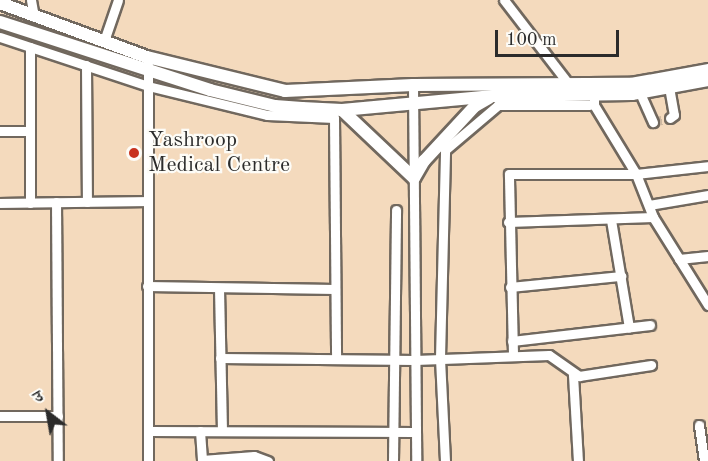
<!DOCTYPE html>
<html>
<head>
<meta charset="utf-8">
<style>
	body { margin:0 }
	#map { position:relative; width:708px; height:461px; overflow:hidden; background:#f4dabd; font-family:"Old Standard TT","Noto Serif Devanagari",serif }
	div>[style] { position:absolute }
	.minor-tunnel>* { height:9px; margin-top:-4.5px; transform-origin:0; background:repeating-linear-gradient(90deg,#ccb7a0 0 9px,transparent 0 13.5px) }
	.roads { filter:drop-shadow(2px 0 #71685e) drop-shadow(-2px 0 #71685e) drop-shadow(0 2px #71685e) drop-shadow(0 -2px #71685e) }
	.minor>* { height:9px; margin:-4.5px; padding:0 4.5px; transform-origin:4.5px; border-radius:4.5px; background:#fff }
	.major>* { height:12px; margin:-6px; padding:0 6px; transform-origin:6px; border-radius:6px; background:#fff }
	.dots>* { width:16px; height:16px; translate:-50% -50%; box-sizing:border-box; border:3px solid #fdfcf7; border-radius:50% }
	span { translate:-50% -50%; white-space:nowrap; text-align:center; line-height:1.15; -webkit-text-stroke:4.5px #fdfcf7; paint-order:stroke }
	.poi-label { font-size:22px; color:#2b2b2b }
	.left { translate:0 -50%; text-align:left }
	.north { position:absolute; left:18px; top:383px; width:60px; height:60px; -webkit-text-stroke:4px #fdfcf7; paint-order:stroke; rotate:329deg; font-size:16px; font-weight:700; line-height:24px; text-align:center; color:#2b2b2b }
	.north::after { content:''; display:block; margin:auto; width:21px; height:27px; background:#2b2b2b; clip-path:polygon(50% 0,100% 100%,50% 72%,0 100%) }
	.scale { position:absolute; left:495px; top:30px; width:124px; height:27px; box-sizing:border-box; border:3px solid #2b2b2b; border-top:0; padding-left:8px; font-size:18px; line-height:21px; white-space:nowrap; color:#2b2b2b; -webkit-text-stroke:4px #fdfcf7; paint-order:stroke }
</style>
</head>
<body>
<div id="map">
	<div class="minor-tunnel">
		<div style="left:653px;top:122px;width:17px;rotate:-13deg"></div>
	</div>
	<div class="roads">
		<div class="minor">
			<div style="left:31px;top:0;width:17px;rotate:80deg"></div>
			<div style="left:504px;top:0;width:110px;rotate:52.4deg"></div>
			<div style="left:0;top:37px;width:156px;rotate:18.3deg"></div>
			<div style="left:148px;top:86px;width:122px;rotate:13.7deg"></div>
			<div style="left:267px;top:115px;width:67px;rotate:2.6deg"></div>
			<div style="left:334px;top:118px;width:241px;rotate:89.5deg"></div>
			<div style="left:104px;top:41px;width:43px;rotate:-71.1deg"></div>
			<div style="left:30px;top:47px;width:156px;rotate:90deg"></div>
			<div style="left:86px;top:65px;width:137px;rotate:89.6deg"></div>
			<div style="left:413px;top:85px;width:376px;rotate:89.5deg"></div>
			<div style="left:669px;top:87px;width:28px;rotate:80deg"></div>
			<div style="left:674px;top:115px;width:5px;rotate:143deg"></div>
			<div style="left:594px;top:89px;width:16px;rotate:90deg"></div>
			<div style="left:594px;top:105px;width:81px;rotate:58.7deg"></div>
			<div style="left:636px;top:174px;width:46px;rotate:68.4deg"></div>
			<div style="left:653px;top:217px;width:104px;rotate:58deg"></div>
			<div style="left:640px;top:93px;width:32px;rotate:66deg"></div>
			<div style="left:0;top:131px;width:30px"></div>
			<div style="left:56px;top:202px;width:259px;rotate:89.6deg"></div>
			<div style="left:0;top:203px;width:147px;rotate:-0.8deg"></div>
			<div style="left:649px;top:205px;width:60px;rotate:-9.6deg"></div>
			<div style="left:611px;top:220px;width:109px;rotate:80.5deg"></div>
			<div style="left:508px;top:222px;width:145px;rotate:-2deg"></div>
			<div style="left:679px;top:259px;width:29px;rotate:-6deg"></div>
			<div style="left:147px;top:286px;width:188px;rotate:0.9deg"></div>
			<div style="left:510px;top:287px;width:112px;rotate:-5.7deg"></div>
			<div style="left:219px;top:288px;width:143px;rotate:88.8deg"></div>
			<div style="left:512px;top:341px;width:139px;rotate:-6.6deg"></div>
			<div style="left:513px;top:354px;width:180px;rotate:-91.3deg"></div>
			<div style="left:509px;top:174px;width:127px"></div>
			<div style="left:636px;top:174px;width:72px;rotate:-6.3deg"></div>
			<div style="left:220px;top:358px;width:195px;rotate:0.6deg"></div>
			<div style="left:415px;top:360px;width:134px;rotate:-2.1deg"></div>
			<div style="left:549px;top:355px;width:37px;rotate:35deg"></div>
			<div style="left:579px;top:376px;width:73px;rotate:-8.7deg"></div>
			<div style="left:573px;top:375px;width:86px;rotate:86.7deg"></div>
			<div style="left:0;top:416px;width:58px"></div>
			<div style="left:699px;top:425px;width:36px;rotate:82deg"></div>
			<div style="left:148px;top:431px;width:268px;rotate:0.2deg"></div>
			<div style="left:200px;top:431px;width:30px;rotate:86deg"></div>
			<div style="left:202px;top:460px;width:52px;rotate:-4.4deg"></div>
			<div style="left:254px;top:456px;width:15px;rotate:20deg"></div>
			<div style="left:148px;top:461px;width:396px;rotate:-90deg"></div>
			<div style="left:393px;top:461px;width:251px;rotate:-89.3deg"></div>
			<div style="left:445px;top:461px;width:103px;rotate:-92.8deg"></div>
			<div style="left:440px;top:358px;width:208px;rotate:-88.6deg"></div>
			<div style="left:445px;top:150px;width:70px;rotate:-40.3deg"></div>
			<div style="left:498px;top:105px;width:91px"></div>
		</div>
		<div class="major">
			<div style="left:0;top:3px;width:157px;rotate:20.2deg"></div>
			<div style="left:147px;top:57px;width:142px;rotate:13.8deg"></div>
			<div style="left:285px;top:91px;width:128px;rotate:-2.7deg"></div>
			<div style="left:413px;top:85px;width:218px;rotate:-0.3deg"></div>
			<div style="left:631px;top:84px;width:78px;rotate:-10.3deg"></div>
			<div style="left:0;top:22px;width:221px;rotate:17.9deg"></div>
			<div style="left:210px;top:90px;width:67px;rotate:13.8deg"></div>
			<div style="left:275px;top:106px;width:27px;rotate:4deg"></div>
			<div style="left:302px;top:108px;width:40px;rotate:2.9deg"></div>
			<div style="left:342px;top:110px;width:152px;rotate:-5.3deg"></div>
			<div style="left:493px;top:96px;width:139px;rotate:-0.8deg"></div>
			<div style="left:632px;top:94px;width:77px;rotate:-10.4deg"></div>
			<div style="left:342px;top:110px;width:99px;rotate:43.4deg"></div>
			<div style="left:414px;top:178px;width:20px;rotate:-60deg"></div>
			<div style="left:424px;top:161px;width:75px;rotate:-47.2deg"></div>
			<div style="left:475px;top:106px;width:16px;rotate:-30deg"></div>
		</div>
	</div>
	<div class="dots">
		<div style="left:134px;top:153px;background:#c8321e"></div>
	</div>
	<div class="poi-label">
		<span class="left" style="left:148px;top:153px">Yashroop<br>Medical Centre</span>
	</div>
	<div class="north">उ</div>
	<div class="scale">100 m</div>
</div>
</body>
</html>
